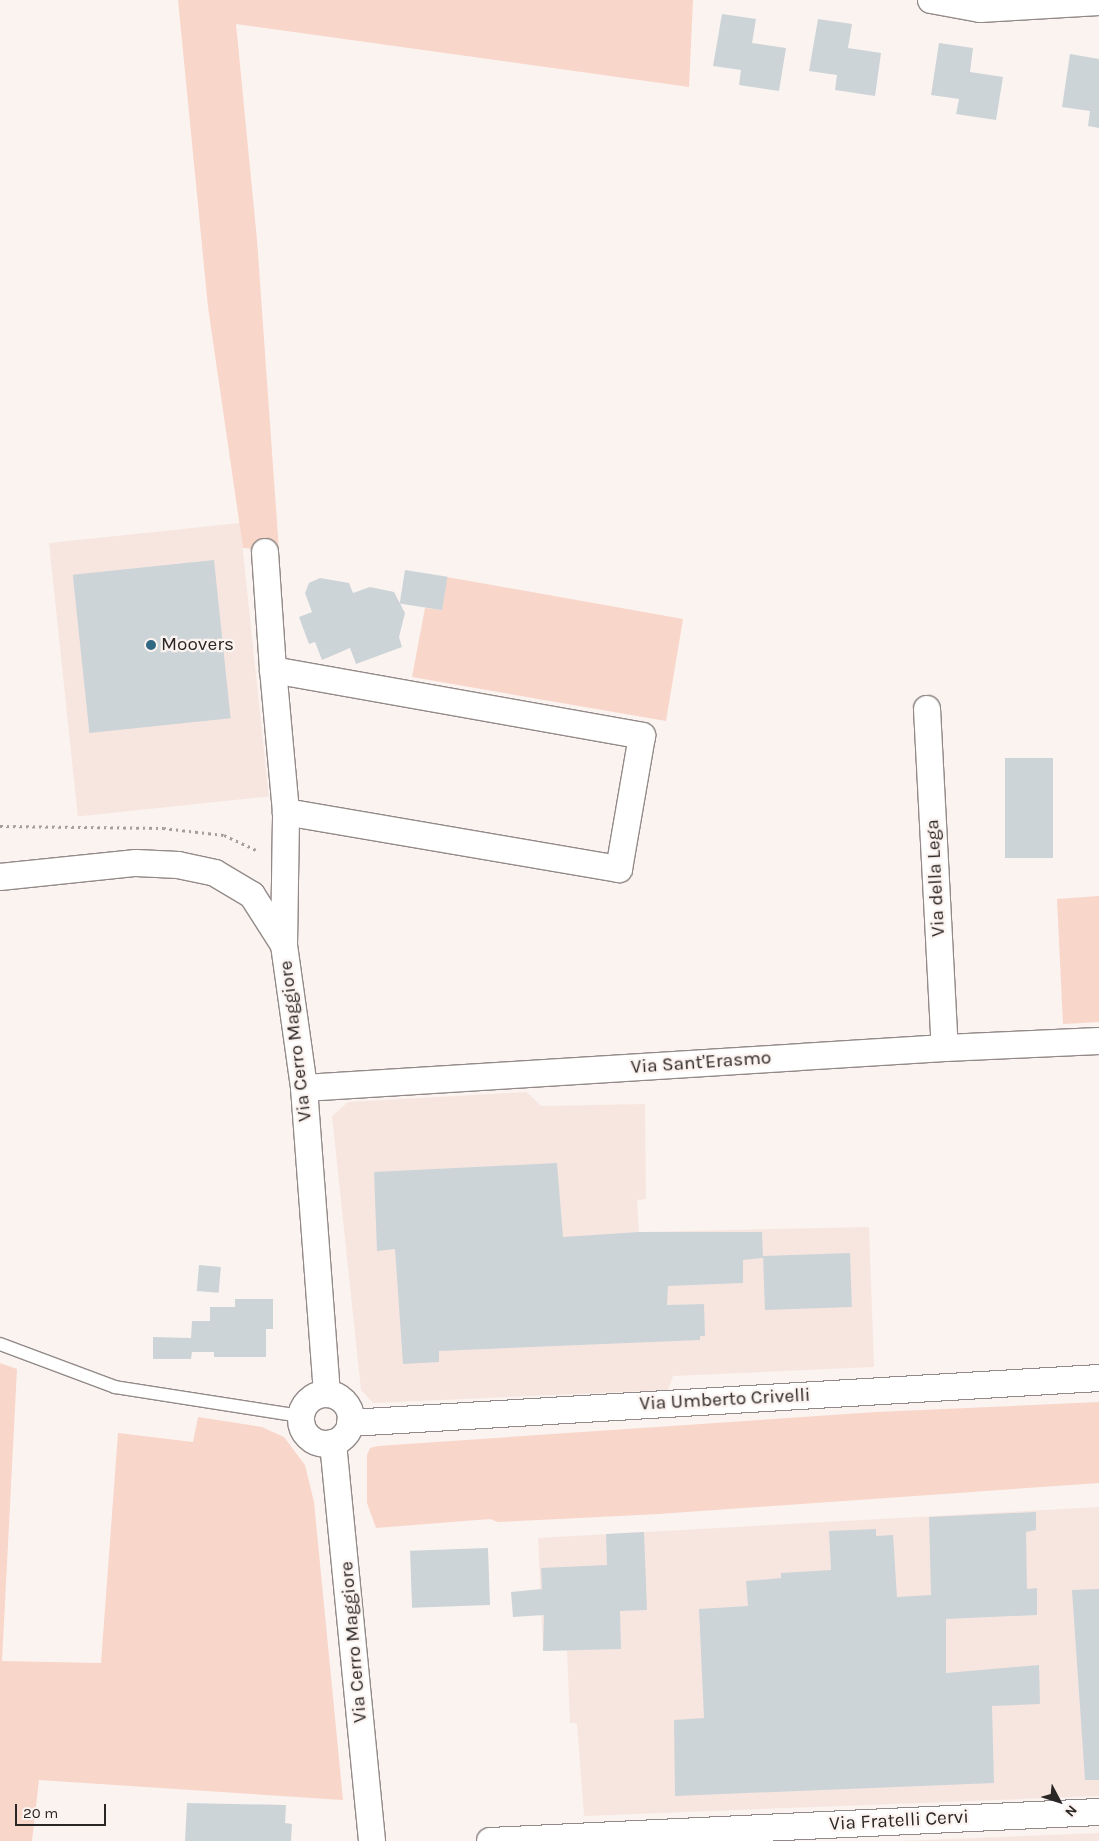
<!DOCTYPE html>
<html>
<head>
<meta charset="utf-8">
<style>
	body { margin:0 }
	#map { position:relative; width:1099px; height:1841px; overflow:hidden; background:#fbf3f0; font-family:Karla,sans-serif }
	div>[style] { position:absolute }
	.built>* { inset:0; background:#f7e6e0; transform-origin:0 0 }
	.green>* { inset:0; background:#f9d6ca }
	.building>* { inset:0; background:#ccd4d8; transform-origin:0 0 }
	.path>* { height:3px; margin-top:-1.5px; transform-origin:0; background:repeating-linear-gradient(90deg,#a49e9c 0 2.5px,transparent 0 6.5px) }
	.roads { filter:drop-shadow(1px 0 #928a88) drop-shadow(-1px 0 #928a88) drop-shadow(0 1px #928a88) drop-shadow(0 -1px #928a88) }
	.lane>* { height:12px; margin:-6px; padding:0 6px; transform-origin:6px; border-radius:6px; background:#fff }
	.street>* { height:26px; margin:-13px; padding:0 13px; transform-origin:13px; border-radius:13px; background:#fff }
	.street>.ring { margin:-13px; padding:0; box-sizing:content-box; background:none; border:26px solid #fff; border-radius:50% }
	.dots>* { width:14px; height:14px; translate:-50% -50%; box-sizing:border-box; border:2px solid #fbf3f0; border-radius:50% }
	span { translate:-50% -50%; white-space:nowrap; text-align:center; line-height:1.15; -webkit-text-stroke:4.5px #fbf3f0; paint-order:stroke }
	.poi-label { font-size:19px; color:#292625 }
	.left { translate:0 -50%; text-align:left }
	.street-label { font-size:19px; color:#292625 }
	.north { position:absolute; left:1034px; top:1776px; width:50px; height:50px; -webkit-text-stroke:4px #fbf3f0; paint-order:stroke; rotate:130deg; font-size:14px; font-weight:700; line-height:20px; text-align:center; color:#292625 }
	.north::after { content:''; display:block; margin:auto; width:18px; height:22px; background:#292625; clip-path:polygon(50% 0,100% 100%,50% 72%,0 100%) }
	.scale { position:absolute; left:15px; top:1804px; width:91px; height:22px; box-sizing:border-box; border:2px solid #292625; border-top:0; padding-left:6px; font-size:15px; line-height:18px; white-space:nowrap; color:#292625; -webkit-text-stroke:4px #fbf3f0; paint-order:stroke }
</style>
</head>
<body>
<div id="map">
	<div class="built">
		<div style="left:240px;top:523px;width:275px;height:192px;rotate:84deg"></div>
		<div style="clip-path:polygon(527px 1092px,541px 1106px,645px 1104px,646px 1199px,637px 1200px,639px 1232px,869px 1227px,874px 1367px,673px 1376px,668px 1390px,373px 1403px,361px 1390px,332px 1116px,348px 1102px)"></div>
		<div style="clip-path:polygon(1099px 1507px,1099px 1796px,584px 1816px,577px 1723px,570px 1723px,567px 1650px,543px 1651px,538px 1538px)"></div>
		<div style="clip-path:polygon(1099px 1833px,1099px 1841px,902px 1841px)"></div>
	</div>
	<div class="green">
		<div style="clip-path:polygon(178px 0,693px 0,689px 87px,236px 24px,257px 240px,279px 551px,243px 548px,208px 307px)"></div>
		<div style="clip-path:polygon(447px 577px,683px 619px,666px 721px,412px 677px,425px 608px,442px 610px)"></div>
		<div style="clip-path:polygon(1099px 896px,1099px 1022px,1063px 1024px,1057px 899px)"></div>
		<div style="clip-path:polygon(0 1363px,17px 1369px,2px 1661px,101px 1663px,118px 1433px,193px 1442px,198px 1417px,262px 1427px,284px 1437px,305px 1465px,314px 1502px,343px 1800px,39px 1780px,32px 1841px,0 1841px)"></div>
		<div style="clip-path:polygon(1099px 1402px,1099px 1483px,659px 1514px,498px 1522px,490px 1519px,376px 1528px,367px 1503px,367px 1455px,370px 1448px,378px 1446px,876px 1412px)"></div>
	</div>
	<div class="building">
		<div style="clip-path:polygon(722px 14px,756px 19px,752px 43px,786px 48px,779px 91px,739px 85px,741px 70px,713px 66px)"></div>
		<div style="clip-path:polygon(818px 19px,852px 24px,848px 48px,881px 53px,875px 96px,835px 90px,837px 75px,809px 71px)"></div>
		<div style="clip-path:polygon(939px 43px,973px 48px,970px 72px,1003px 77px,996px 120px,956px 114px,959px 99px,931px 95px)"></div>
		<div style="clip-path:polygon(1070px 54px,1099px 59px,1099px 128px,1088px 126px,1090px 111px,1062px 107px)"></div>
		<div style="left:214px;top:560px;width:159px;height:142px;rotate:84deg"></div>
		<div style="left:405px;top:570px;width:43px;height:34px;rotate:9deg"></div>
		<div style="clip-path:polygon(320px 578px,349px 583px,353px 593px,370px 587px,394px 592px,405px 613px,399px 637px,402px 647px,356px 664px,350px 648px,322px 660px,315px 642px,309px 644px,299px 617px,312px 612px,305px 593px,309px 583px)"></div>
		<div style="left:1005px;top:758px;width:48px;height:100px"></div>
		<div style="clip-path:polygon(557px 1163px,563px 1237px,639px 1232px,762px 1232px,763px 1258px,743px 1260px,743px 1283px,668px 1286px,667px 1305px,704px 1304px,705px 1336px,700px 1336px,700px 1340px,439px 1351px,439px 1362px,403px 1364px,395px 1249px,377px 1251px,374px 1172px)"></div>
		<div style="left:850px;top:1253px;width:54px;height:87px;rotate:88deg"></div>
		<div style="left:199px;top:1265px;width:22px;height:26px;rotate:5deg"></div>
		<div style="clip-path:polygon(235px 1299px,273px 1299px,273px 1329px,266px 1329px,266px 1357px,214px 1357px,214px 1352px,192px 1352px,191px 1359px,153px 1359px,153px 1337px,191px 1338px,192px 1321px,210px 1321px,210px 1307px,235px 1307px)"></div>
		<div style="clip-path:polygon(1036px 1512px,1036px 1530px,1026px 1532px,1027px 1589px,1037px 1588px,1037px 1615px,946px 1619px,946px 1673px,1039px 1665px,1040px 1704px,992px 1706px,994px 1783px,675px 1796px,674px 1720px,704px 1718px,699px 1609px,748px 1606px,746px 1581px,781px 1578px,781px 1573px,831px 1570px,829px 1531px,876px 1529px,876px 1536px,893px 1535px,897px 1597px,931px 1595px,929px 1517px)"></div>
		<div style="clip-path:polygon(644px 1532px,647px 1610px,620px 1611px,621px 1649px,543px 1651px,544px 1615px,513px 1617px,511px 1592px,542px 1589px,541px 1568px,607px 1565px,606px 1534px)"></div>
		<div style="left:488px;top:1548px;width:57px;height:78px;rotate:88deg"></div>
		<div style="clip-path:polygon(1099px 1589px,1099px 1780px,1085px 1780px,1072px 1590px)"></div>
		<div style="clip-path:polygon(187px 1803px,286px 1805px,285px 1823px,292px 1824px,291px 1841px,185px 1841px)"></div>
	</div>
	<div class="path">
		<div style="left:0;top:826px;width:163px;rotate:0.7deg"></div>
		<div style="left:163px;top:828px;width:61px;rotate:6.5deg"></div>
		<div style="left:224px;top:835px;width:35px;rotate:25deg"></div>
	</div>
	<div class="roads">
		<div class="lane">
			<div style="left:0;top:1344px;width:123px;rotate:20.5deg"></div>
			<div style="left:115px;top:1387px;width:188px;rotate:8.9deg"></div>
		</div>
		<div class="street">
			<div style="left:931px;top:0;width:50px;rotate:10.4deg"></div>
			<div style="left:980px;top:9px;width:119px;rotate:-3.4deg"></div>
			<div style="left:265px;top:552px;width:118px;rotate:86.1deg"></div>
			<div style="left:927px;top:709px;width:339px;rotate:87deg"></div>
			<div style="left:0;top:877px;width:137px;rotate:-5.9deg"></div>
			<div style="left:136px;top:863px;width:42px;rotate:2.7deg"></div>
			<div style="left:178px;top:865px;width:38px;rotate:12deg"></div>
			<div style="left:215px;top:873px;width:43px;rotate:30.7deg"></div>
			<div style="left:252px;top:895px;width:59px;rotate:57.4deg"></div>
			<div style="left:284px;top:945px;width:144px;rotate:82deg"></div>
			<div style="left:304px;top:1088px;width:307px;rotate:85.7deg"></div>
			<div style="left:284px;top:945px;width:133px;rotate:-89.1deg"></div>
			<div style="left:286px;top:812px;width:143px;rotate:-95.2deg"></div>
			<div style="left:273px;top:670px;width:375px;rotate:10.1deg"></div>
			<div style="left:642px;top:736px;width:135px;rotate:99.8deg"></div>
			<div style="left:619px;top:869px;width:338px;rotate:-170.3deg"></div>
			<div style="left:304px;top:1088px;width:642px;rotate:-3.57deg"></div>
			<div style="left:945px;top:1048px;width:154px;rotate:-2.6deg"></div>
			<div class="ring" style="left:301px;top:1394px;width:24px;height:24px"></div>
			<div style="left:350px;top:1423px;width:750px;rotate:-3.44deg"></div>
			<div style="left:333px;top:1443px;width:400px;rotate:84.4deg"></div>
			<div style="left:490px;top:1841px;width:610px;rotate:-2.73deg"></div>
		</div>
	</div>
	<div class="dots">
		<div style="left:151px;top:645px;background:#316983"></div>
	</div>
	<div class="poi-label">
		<span class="left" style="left:161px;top:645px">Moovers</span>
	</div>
	<div class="street-label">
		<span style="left:936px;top:878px;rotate:-93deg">Via della Lega</span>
		<span style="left:296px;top:1041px;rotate:-97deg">Via Cerro Maggiore</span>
		<span style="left:701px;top:1063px;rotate:-4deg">Via Sant'Erasmo</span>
		<span style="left:725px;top:1400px;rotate:-3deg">Via Umberto Crivelli</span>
		<span style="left:354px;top:1642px;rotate:-95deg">Via Cerro Maggiore</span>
		<span style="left:899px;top:1821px;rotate:-3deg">Via Fratelli Cervi</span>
	</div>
	<div class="north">N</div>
	<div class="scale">20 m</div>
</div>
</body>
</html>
